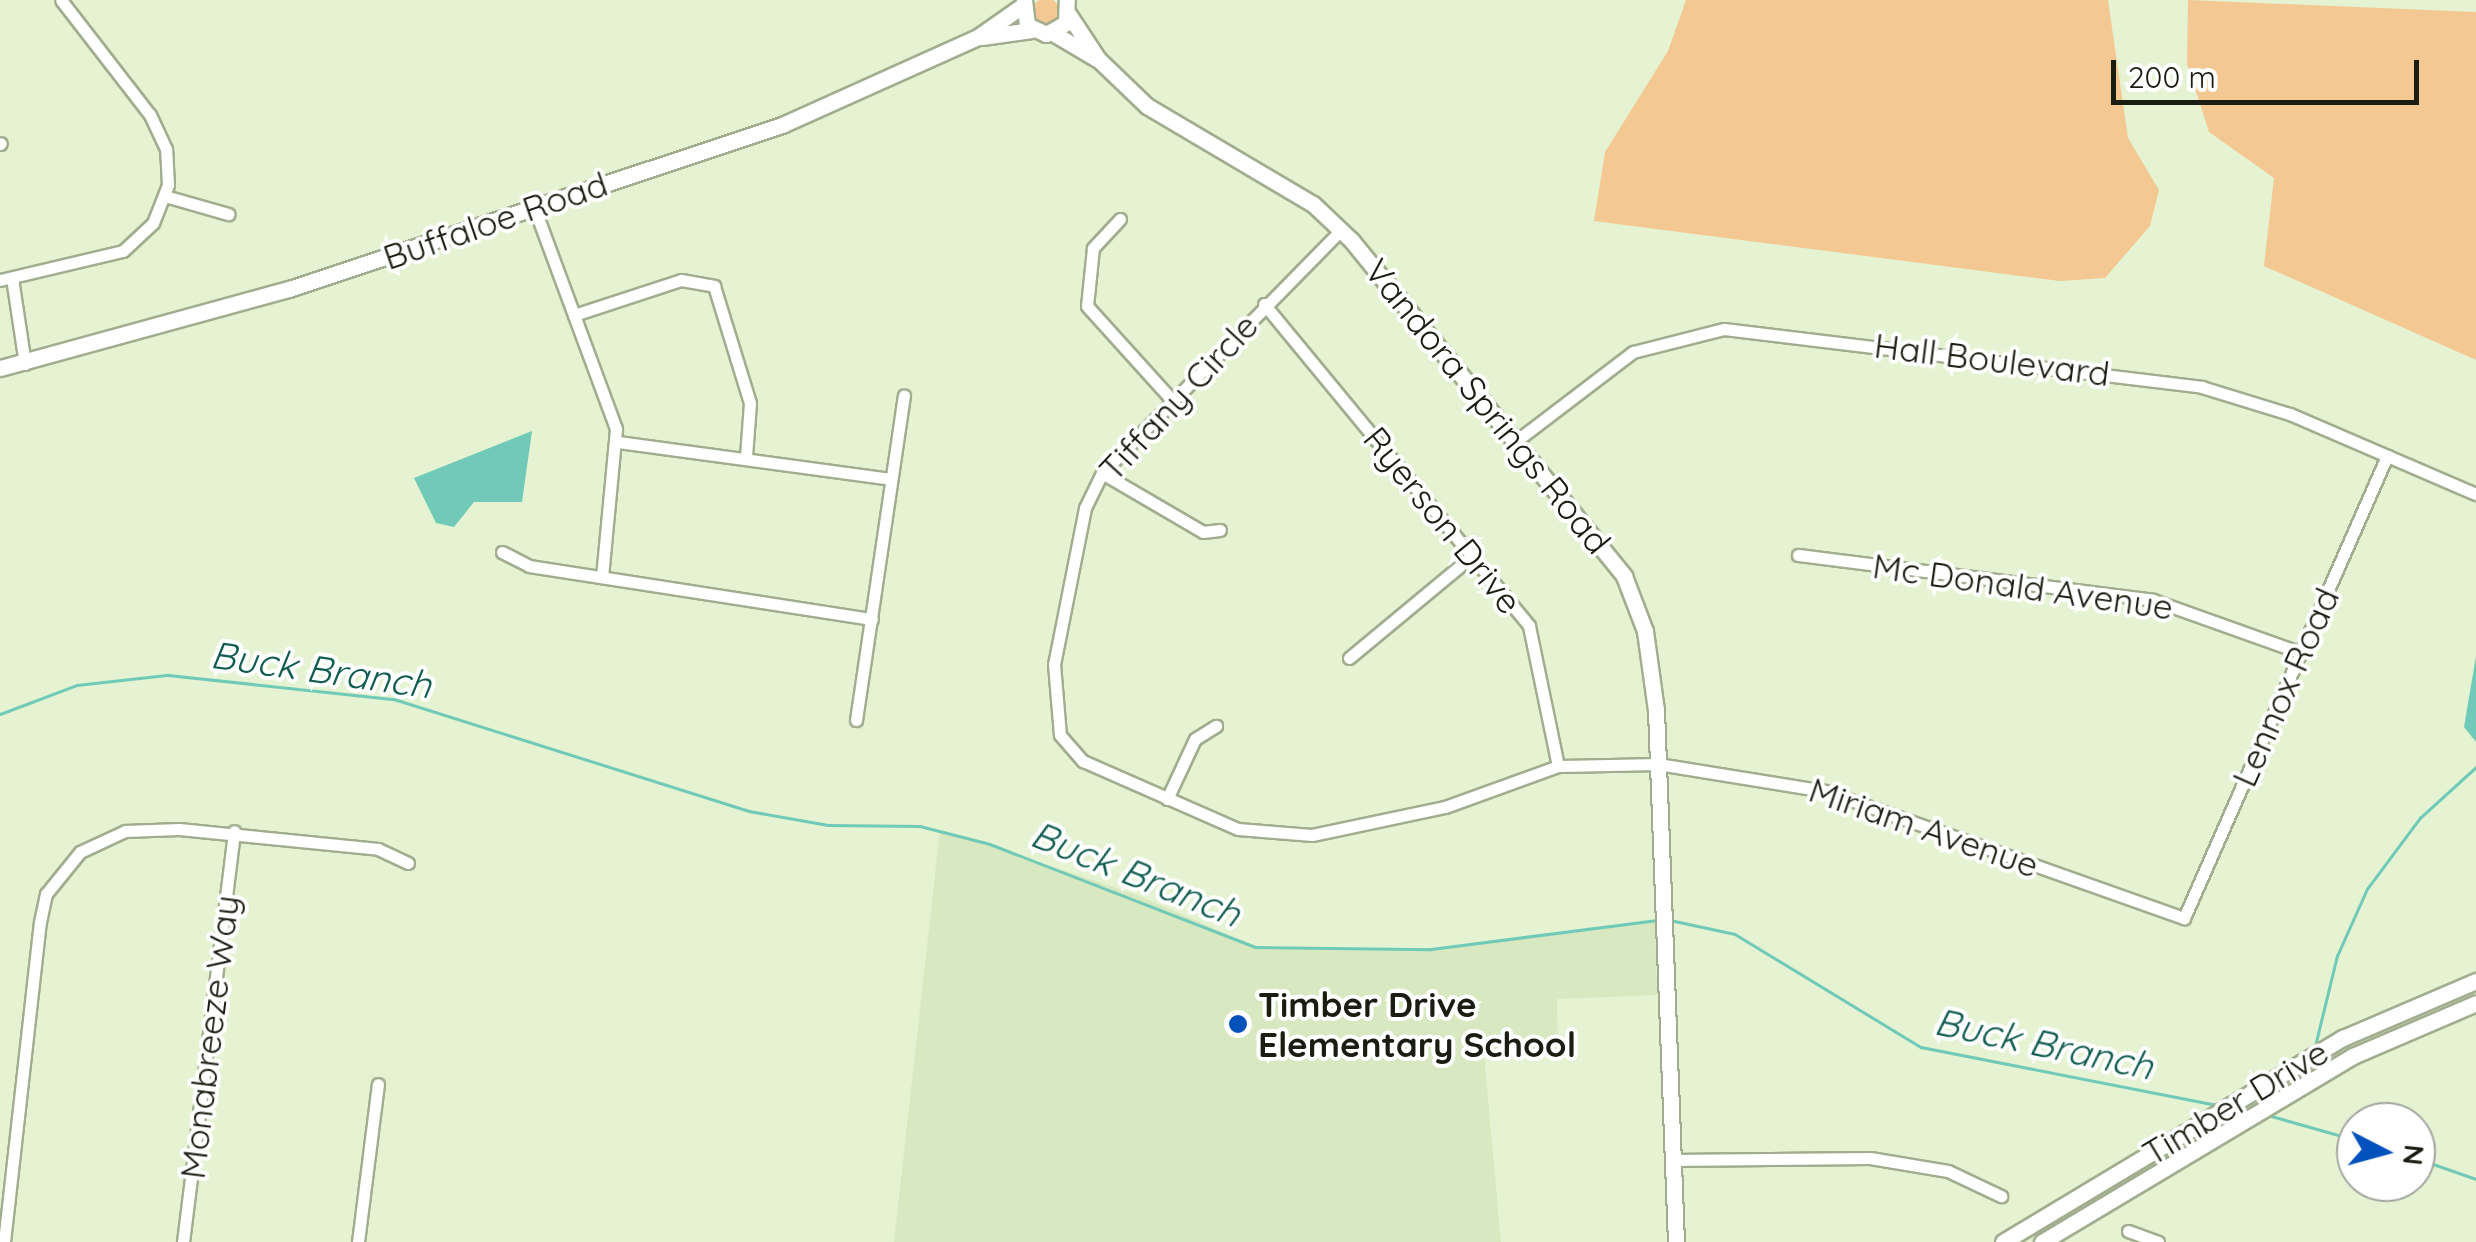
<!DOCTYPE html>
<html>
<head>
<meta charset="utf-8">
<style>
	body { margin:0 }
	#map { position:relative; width:2476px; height:1242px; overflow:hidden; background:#e5f3d2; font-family:Quicksand,sans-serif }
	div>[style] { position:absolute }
	.built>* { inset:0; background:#d8e8c1 }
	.green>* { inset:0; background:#f4c892 }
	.round { border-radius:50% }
	.water>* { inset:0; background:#70cab7 }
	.stream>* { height:2.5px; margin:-1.25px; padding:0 1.25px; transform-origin:1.25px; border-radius:1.25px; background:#70cab7 }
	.roads { filter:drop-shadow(2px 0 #a1ad8e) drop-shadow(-2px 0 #a1ad8e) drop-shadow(0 2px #a1ad8e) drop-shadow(0 -2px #a1ad8e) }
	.street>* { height:11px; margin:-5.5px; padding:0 5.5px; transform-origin:5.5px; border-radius:5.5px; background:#fff }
	.secondary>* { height:15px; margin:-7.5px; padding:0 7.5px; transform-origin:7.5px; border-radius:7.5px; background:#fff }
	.dots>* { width:28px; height:28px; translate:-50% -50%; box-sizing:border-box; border:5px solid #fff; border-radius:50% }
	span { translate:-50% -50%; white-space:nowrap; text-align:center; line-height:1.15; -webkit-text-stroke:8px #fff; paint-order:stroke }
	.street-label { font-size:35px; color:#191d12 }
	.poi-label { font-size:35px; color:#191d12; font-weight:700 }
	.left { translate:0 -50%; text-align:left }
	.water-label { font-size:38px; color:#115d51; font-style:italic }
	.north { position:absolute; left:2336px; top:1102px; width:100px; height:100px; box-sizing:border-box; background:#fff; border:2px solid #a3a5a0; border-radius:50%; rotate:96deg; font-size:28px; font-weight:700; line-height:40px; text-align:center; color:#191d12 }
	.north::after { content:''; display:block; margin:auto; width:35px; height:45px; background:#0051bb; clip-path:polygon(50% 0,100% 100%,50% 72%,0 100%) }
	.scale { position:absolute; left:2111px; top:60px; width:308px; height:45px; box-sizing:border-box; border:5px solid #191d12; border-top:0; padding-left:12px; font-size:30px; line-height:35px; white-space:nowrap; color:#191d12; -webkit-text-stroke:8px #fff; paint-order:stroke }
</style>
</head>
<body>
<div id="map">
	<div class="built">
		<div style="clip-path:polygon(940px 830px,1135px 894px,1257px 947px,1431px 949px,1655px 920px,1657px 995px,1557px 999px,1558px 1049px,1484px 1055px,1501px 1242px,894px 1242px)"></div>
	</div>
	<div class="green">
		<div class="round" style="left:1033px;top:-2px;width:26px;height:26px"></div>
		<div style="clip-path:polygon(1686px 0,2108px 0,2128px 138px,2159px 190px,2150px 226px,2105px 278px,2060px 281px,1594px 221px,1605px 152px,1668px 51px)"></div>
		<div style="clip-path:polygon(2188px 0,2476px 12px,2476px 360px,2264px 266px,2274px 178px,2209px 132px,2187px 64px)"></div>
	</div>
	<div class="water">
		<div style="clip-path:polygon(532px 431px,522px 502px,474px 502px,454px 527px,436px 523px,414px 478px)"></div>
		<div style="clip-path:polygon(2476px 656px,2476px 742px,2464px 727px)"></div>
	</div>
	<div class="stream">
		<div style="left:0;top:714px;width:82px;rotate:-20.6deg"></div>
		<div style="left:77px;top:685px;width:92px;rotate:-6.3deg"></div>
		<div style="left:168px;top:675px;width:227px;rotate:6.1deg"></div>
		<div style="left:394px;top:699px;width:372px;rotate:17.5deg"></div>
		<div style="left:749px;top:811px;width:80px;rotate:10deg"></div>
		<div style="left:828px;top:825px;width:92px;rotate:0.6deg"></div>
		<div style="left:920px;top:826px;width:72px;rotate:14.4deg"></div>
		<div style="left:990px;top:844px;width:285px;rotate:21.2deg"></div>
		<div style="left:1256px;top:947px;width:175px;rotate:0.7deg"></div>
		<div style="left:1431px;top:949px;width:228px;rotate:-7.3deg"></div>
		<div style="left:1670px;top:920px;width:66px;rotate:12.2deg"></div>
		<div style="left:1735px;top:934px;width:218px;rotate:31.3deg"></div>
		<div style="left:1921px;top:1047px;width:301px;rotate:11.1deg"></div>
		<div style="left:2315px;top:1046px;width:93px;rotate:-76.3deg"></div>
		<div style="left:2337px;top:956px;width:73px;rotate:-65.9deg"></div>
		<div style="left:2367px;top:889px;width:89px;rotate:-53.3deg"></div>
		<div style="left:2420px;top:818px;width:76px;rotate:-42.3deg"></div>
		<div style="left:2298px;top:1082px;width:17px;rotate:-59deg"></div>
		<div style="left:2268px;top:1115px;width:91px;rotate:15.9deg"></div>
		<div style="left:2416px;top:1158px;width:64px;rotate:19.3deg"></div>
	</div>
	<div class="roads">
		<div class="street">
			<div style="left:0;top:144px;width:1px;rotate:-45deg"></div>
			<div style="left:165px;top:196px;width:66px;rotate:15.9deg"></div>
			<div style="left:534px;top:207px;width:237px;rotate:69.7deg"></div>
			<div style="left:616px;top:429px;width:149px;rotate:95.4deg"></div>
			<div style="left:1120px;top:219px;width:40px;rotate:133deg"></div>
			<div style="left:1093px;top:248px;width:58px;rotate:95.9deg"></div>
			<div style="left:1087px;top:306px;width:124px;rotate:47.9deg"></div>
			<div style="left:1340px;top:231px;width:339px;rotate:134.5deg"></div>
			<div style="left:1102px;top:473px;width:39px;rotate:116deg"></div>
			<div style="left:1085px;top:508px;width:159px;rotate:101.2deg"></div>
			<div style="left:1054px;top:664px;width:71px;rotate:85.2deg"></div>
			<div style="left:1060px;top:735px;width:35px;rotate:49deg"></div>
			<div style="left:1083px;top:761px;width:169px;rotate:23.7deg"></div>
			<div style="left:1238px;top:829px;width:74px;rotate:4.6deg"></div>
			<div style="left:1312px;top:835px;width:136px;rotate:-11.9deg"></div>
			<div style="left:1445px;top:807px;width:120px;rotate:-19.9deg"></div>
			<div style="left:1558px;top:766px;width:100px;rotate:-1.1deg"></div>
			<div style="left:1658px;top:764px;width:169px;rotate:9.2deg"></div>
			<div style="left:1825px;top:791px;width:381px;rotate:19.5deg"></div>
			<div style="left:2184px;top:918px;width:505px;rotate:-66.28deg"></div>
			<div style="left:12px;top:278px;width:87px;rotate:81.4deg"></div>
			<div style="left:0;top:280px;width:126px;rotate:-13.3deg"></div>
			<div style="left:123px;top:251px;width:41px;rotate:-43deg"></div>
			<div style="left:153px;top:223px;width:41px;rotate:-68.5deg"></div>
			<div style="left:168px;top:185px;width:36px;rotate:-93deg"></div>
			<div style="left:166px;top:149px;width:38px;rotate:-115deg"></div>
			<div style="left:150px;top:115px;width:145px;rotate:-127.7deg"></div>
			<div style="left:1264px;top:304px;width:417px;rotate:50.5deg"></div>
			<div style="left:1529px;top:626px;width:143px;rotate:78.3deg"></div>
			<div style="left:574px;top:315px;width:113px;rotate:-18.1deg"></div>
			<div style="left:681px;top:280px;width:34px;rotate:10deg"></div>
			<div style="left:714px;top:286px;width:122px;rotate:72.9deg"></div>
			<div style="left:750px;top:403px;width:53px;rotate:94.3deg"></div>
			<div style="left:1520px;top:438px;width:142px;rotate:-37.3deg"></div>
			<div style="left:1633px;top:352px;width:94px;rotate:-14.2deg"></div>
			<div style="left:1724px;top:329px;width:482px;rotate:6.9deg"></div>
			<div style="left:2202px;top:387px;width:92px;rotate:17.1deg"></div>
			<div style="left:2290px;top:414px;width:202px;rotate:23.3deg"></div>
			<div style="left:618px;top:442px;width:275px;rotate:7.7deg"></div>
			<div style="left:1102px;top:473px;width:117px;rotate:30.3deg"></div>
			<div style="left:1203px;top:532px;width:17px;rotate:-7deg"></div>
			<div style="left:502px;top:552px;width:30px;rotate:27deg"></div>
			<div style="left:529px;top:566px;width:347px;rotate:8.8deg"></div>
			<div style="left:1798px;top:555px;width:358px;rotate:7.2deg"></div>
			<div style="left:2153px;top:600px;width:155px;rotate:19.6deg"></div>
			<div style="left:1349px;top:658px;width:161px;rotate:-39.7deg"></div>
			<div style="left:856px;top:720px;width:328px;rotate:-81.6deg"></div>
			<div style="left:1167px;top:799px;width:66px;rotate:-65deg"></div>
			<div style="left:1195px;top:739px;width:25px;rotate:-32deg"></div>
			<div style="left:1671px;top:1160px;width:199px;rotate:-0.6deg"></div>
			<div style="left:1870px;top:1158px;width:79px;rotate:9.5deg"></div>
			<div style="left:1948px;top:1171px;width:59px;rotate:25.3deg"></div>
			<div style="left:2128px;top:1231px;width:32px;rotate:20deg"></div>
			<div style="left:4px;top:1242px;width:322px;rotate:-83.6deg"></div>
			<div style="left:40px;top:922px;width:29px;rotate:-78deg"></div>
			<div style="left:46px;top:894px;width:54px;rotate:-51deg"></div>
			<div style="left:80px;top:852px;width:50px;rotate:-25deg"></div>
			<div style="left:125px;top:831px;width:54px;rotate:-2.1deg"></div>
			<div style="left:179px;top:829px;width:200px;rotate:5.7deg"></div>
			<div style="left:378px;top:849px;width:33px;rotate:25deg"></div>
			<div style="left:183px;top:1242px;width:414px;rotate:-82.9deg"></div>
			<div style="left:358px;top:1242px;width:159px;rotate:-82.8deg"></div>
		</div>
		<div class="secondary">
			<div style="left:1024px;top:0;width:25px;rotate:83deg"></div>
			<div style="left:1027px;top:25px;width:21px;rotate:25deg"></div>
			<div style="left:1046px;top:34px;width:23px;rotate:-29deg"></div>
			<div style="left:1066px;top:23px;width:23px;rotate:-88deg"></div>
			<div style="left:1069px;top:15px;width:53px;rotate:56.6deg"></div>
			<div style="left:1098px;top:59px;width:68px;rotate:43.8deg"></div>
			<div style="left:1147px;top:106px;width:193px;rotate:30.6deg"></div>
			<div style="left:1313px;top:204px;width:54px;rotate:43.5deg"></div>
			<div style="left:1352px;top:241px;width:432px;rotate:50.9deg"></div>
			<div style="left:1624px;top:576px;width:59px;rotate:69.1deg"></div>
			<div style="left:1645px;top:631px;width:80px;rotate:82.1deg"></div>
			<div style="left:1656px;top:710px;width:532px;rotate:87.85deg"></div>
			<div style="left:1053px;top:33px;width:51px;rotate:30.6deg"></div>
			<div style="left:982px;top:37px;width:50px;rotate:-8deg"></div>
			<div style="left:0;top:368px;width:300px;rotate:-15.3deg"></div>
			<div style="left:289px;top:289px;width:520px;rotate:-18.4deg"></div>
			<div style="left:782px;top:125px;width:215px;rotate:-24.2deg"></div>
			<div style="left:978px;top:37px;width:54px;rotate:-35.2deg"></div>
			<div style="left:2003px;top:1242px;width:397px;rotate:-31deg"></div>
			<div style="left:2343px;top:1038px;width:145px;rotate:-23.2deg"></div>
			<div style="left:2042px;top:1242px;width:362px;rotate:-30.9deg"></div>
			<div style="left:2353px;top:1056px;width:134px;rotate:-23.3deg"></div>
		</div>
	</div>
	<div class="dots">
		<div style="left:1238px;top:1024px;background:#0051bb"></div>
	</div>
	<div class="street-label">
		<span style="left:495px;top:220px;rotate:-19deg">Buffaloe Road</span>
		<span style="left:1992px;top:359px;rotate:7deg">Hall Boulevard</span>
		<span style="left:1178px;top:397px;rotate:-47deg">Tiffany Circle</span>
		<span style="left:1488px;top:406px;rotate:51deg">Vandora Springs Road</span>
		<span style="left:1443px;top:520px;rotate:51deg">Ryerson Drive</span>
		<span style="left:2023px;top:586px;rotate:8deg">Mc Donald Avenue</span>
		<span style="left:2285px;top:687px;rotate:-66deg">Lennox Road</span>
		<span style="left:1924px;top:827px;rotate:19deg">Miriam Avenue</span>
		<span style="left:209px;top:1037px;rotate:-83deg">Monabreeze Way</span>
		<span style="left:2235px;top:1102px;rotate:-31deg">Timber Drive</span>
	</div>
	<div class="poi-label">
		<span class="left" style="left:1258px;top:1024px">Timber Drive<br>Elementary School</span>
	</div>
	<div class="water-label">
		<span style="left:321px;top:670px;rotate:8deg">Buck Branch</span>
		<span style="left:1136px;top:874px;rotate:22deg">Buck Branch</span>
		<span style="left:2044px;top:1044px;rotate:12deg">Buck Branch</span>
	</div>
	<div class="north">N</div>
	<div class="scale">200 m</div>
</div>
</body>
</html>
